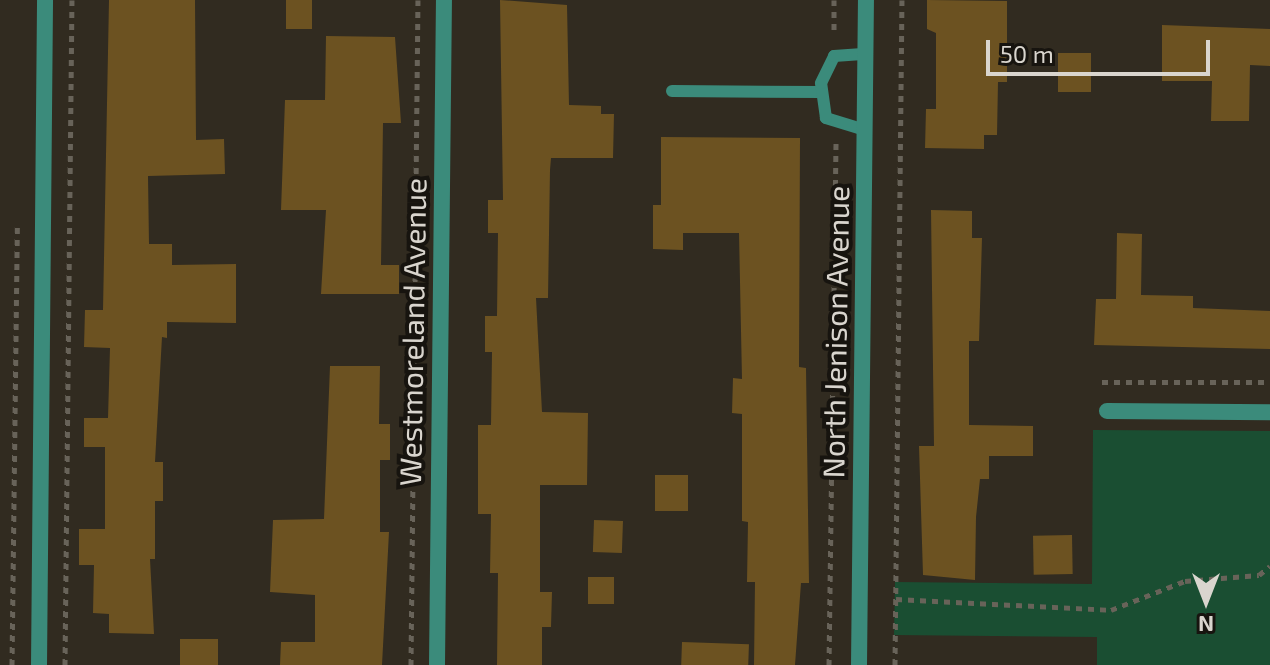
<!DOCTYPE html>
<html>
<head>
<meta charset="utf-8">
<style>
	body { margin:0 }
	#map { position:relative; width:1270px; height:665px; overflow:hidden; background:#312b20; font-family:"Exo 2",sans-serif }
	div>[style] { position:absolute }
	.green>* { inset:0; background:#1a4e32 }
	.building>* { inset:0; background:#6c5221; transform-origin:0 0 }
	.path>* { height:5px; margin-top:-2.5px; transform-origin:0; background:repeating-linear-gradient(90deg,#686359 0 6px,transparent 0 12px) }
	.lane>* { height:12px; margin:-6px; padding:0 6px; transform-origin:6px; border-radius:6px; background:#3b8b7b }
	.street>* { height:16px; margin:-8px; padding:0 8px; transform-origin:8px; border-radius:8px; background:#3b8b7b }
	span { translate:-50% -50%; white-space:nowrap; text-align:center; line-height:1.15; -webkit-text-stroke:8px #17140f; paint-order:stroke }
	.street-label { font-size:30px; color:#d9d5ce }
	.north { position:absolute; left:1166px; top:561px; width:80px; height:80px; -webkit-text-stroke:6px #17140f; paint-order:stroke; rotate:180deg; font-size:22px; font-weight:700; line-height:32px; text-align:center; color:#d9d5ce }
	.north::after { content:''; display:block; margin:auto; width:28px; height:36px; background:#d9d5ce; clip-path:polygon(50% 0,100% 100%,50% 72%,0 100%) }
	.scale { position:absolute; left:986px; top:40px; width:224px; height:36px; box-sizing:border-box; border:4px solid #d9d5ce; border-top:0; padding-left:10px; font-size:24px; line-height:28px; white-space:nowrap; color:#d9d5ce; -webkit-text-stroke:6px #17140f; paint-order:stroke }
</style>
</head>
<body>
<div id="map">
	<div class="green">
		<div style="clip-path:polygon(1093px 430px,1270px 431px,1270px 665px,1097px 665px,1097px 637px,894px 635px,895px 582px,1092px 584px)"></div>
	</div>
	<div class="building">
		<div style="clip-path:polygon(109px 0,195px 0,196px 140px,224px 139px,225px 174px,148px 176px,149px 244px,172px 244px,172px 265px,236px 264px,236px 323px,167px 322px,167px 338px,162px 337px,155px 462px,163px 462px,163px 501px,155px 501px,155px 559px,150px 559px,154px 634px,109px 633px,109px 614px,93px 613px,94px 565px,79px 565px,79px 529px,105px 529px,105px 447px,84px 447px,84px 418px,108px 418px,110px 348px,84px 347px,85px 310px,103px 310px)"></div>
		<div style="left:286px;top:0;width:26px;height:29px"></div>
		<div style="clip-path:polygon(500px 0,567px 5px,569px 105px,601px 106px,601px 114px,614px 114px,613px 158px,551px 158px,550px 170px,548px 298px,536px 298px,542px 412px,588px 413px,587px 485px,540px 485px,540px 592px,552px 592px,551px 627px,542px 627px,542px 665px,497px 665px,498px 573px,490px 573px,491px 514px,478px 514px,478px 425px,491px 425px,492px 352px,485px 352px,485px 316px,497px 316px,498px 233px,488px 233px,488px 200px,503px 200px)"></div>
		<div style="clip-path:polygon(927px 0,1007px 1px,1007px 82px,998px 82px,997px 135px,984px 135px,984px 149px,925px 148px,926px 109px,936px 109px,936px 33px,927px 29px)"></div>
		<div style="clip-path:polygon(1162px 25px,1270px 29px,1270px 66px,1250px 65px,1249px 121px,1211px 121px,1212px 81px,1162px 81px)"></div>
		<div style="clip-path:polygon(326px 36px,395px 37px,401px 123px,383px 123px,381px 265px,399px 265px,399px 294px,321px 294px,326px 210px,281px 210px,285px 100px,325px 100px)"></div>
		<div style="left:1058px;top:53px;width:33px;height:39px"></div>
		<div style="clip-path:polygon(661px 137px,800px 138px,799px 367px,806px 368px,809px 583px,801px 583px,795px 665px,754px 665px,755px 582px,747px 582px,748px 522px,742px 521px,742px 414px,732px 413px,733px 378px,742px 379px,739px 233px,683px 233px,683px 250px,653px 249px,653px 205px,661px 205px)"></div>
		<div style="clip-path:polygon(931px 210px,972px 211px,972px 238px,982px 238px,979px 341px,969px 341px,969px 425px,1033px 426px,1033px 456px,989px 456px,989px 479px,980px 479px,976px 517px,975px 580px,923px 575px,919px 446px,934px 446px)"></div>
		<div style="clip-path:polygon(1117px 233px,1142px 234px,1141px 295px,1193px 296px,1193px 308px,1270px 311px,1270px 349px,1094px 345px,1096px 299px,1116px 299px)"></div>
		<div style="clip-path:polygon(330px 366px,380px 366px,379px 424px,390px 424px,390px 460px,380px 460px,380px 532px,389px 532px,382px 665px,280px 665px,281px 642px,315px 642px,315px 595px,270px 592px,273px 520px,324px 519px)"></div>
		<div style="left:655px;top:475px;width:33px;height:36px"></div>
		<div style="left:594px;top:520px;width:29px;height:32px;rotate:2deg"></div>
		<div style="left:1072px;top:535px;width:39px;height:39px;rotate:89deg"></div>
		<div style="left:588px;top:577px;width:26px;height:27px"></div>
		<div style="left:180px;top:639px;width:38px;height:26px"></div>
		<div style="left:682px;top:642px;width:67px;height:23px;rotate:2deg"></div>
	</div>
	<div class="path">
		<div style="left:834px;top:0;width:35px;rotate:90deg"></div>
		<div style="left:1102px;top:382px;width:168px"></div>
		<div style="left:896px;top:599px;width:215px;rotate:2.9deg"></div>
		<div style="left:1111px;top:610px;width:79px;rotate:-21.4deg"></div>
		<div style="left:1185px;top:581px;width:74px;rotate:-4.6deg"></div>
		<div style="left:1259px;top:575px;width:14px;rotate:-39deg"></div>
		<div style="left:12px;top:665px;width:440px;rotate:-89.3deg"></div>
		<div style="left:65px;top:665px;width:665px;rotate:-89.4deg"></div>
		<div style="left:411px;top:665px;width:665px;rotate:-89.4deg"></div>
		<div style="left:829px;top:665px;width:524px;rotate:-89.23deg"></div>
		<div style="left:895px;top:665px;width:665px;rotate:-89.4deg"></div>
	</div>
	<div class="lane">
		<div style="left:672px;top:91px;width:150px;rotate:0.4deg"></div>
		<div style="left:865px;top:130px;width:41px;rotate:-162.9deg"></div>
		<div style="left:826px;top:118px;width:35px;rotate:-98deg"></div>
		<div style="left:821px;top:83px;width:30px;rotate:-64deg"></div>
		<div style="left:834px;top:56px;width:32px;rotate:-4deg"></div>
	</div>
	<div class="street">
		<div style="left:1107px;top:411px;width:163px;rotate:0.4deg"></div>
		<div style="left:39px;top:665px;width:665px;rotate:-89.48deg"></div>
		<div style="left:437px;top:665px;width:665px;rotate:-89.4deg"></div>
		<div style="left:859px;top:665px;width:665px;rotate:-89.4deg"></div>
	</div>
	<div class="street-label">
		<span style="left:412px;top:332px;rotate:-89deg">Westmoreland Avenue</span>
		<span style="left:835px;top:332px;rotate:-89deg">North Jenison Avenue</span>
	</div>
	<div class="north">N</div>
	<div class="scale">50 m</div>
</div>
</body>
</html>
